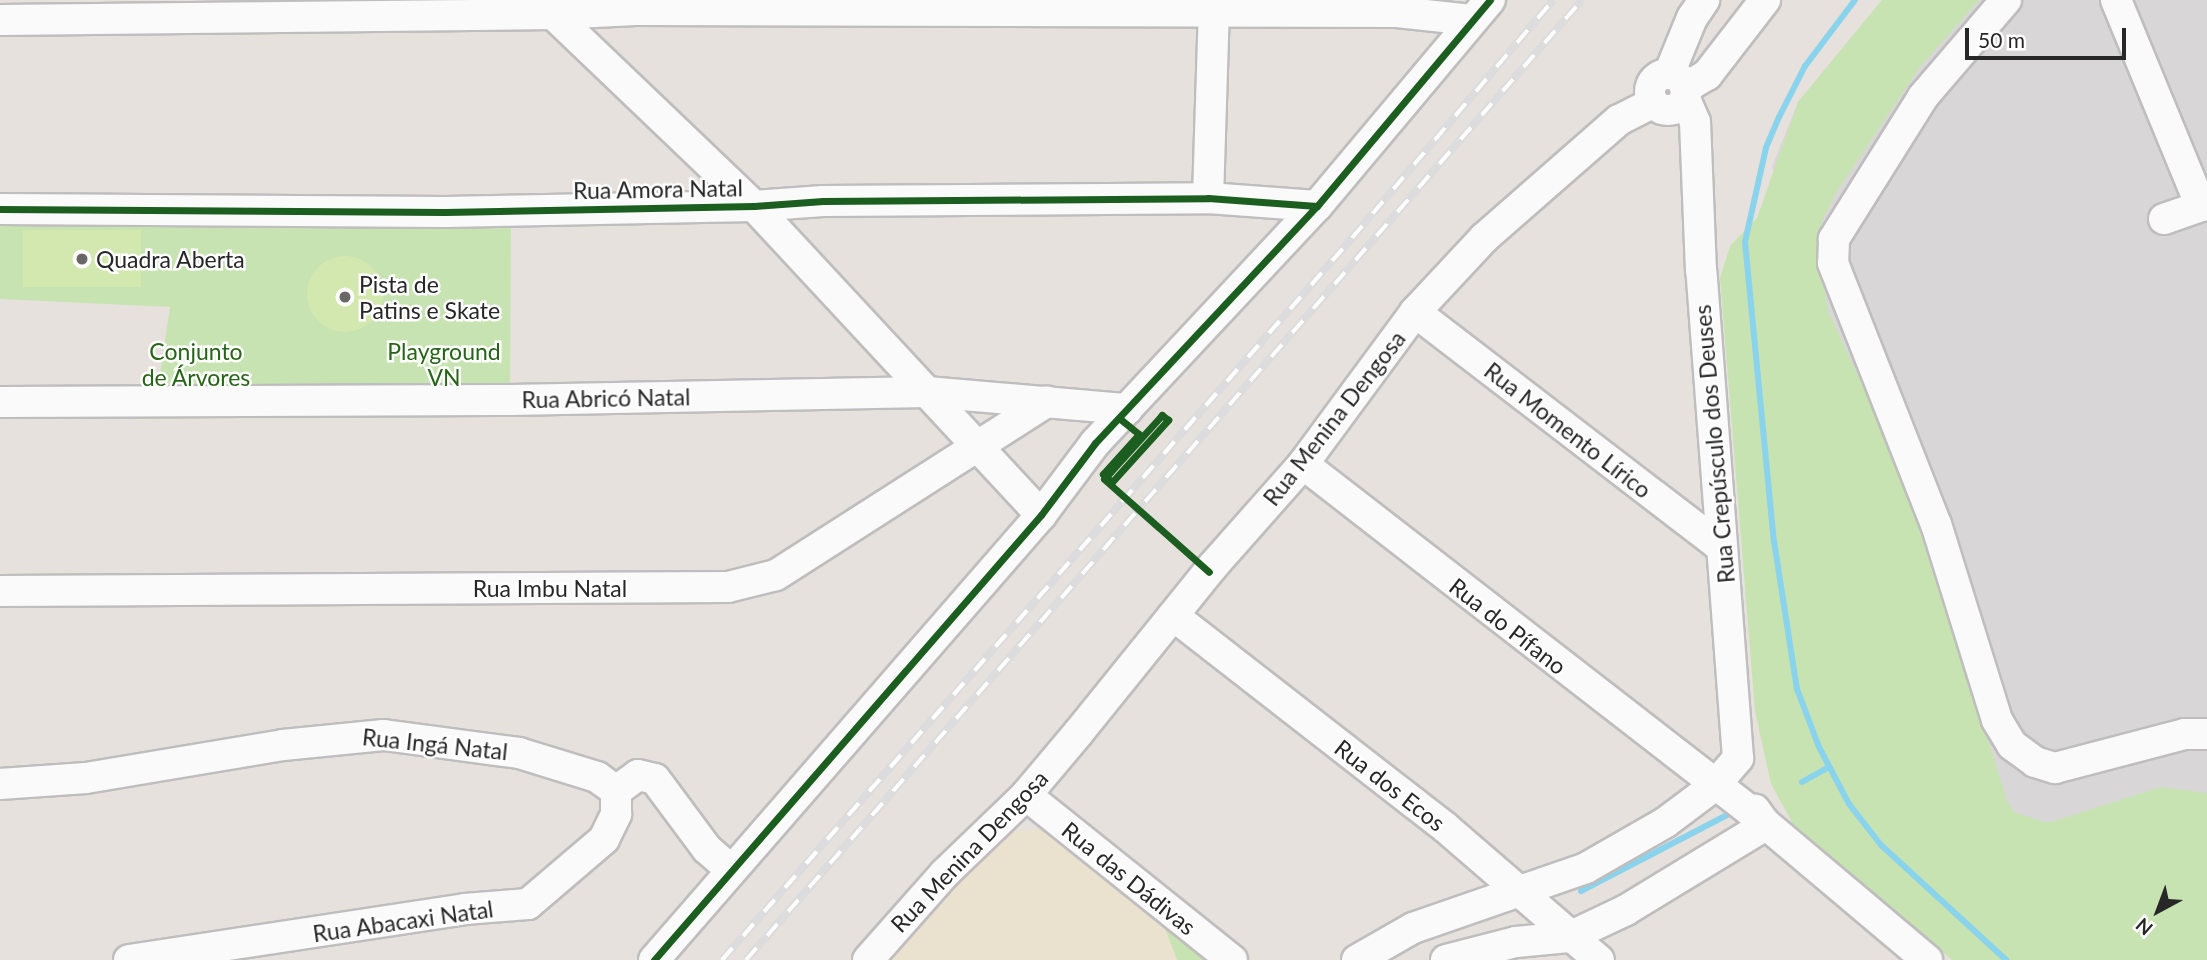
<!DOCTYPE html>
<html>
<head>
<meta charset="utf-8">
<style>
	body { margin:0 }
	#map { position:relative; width:2207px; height:960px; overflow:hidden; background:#e6e1dc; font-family:Lato,sans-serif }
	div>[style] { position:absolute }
	.industrial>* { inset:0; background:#d9d6d8 }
	.education>* { inset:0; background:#eae1cf }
	.green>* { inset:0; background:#c7e3b2 }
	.pitch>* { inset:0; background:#d3e8af; transform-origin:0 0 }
	.round { border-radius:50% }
	.stream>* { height:6px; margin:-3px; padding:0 3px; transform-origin:3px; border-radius:3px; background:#8ad3ec }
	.roads { filter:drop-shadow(2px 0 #bfbdbe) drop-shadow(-2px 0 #bfbdbe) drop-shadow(0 2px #bfbdbe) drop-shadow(0 -2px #bfbdbe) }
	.minor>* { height:30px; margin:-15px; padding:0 15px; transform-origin:15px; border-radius:15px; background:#fbfafa }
	.minor>.ring { margin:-15px; padding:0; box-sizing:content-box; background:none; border:30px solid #fbfafa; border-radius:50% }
	.rail>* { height:8px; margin-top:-4px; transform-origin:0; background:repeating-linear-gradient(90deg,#fff 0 16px,#dcdcde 0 32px); box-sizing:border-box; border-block:2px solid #dcdcde }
	.cycleway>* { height:7px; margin:-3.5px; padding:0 3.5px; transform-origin:3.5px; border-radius:3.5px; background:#1b5e20 }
	.dots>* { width:19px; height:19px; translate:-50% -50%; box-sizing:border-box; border:4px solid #fff; border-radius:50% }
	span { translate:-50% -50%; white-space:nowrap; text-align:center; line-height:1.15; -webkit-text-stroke:5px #fff; paint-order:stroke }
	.street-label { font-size:23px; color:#272727 }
	.poi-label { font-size:23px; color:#272727 }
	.left { translate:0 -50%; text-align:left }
	.park-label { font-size:23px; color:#266516 }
	.north { position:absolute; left:2123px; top:876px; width:70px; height:70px; -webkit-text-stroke:5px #fff; paint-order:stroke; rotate:221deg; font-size:19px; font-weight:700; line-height:28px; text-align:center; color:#272727 }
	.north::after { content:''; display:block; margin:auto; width:24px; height:32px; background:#272727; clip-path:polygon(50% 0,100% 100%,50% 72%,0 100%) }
	.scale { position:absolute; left:1965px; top:28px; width:161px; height:32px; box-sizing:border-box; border:4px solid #272727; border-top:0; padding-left:9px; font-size:21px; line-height:24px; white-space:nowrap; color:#272727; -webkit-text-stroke:5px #fff; paint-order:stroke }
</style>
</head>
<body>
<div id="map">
	<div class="industrial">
		<div style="clip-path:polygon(1882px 0,2207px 0,2207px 960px,2020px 960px,1772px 167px,1798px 102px)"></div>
	</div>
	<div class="education">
		<div style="clip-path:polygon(1045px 829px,1165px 928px,1177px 960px,885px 960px,966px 867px,1008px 832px)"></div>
	</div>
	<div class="green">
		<div style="clip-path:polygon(1882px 0,1979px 0,1920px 67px,1837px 191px,1822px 221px,1818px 250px,1828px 311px,1871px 404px,1928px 549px,2007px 801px,2014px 812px,2048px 823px,2161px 787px,2207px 793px,2207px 960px,1952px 960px,1793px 824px,1771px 784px,1755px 711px,1720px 278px,1730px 246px,1757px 218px,1798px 102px)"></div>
		<div style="clip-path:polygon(0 209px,511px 212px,510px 400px,156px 400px,170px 307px,0 299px)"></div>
		<div style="clip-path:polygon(1165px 928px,1218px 960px,1177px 960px)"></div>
	</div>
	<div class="pitch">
		<div style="left:23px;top:230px;width:118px;height:57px"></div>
		<div class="round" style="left:307px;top:256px;width:76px;height:76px"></div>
	</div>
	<div class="stream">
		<div style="left:1855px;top:0;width:83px;rotate:127.1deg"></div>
		<div style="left:1805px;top:66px;width:57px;rotate:117deg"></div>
		<div style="left:1779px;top:117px;width:34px;rotate:113deg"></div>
		<div style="left:1766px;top:148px;width:96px;rotate:102.6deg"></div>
		<div style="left:1745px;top:242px;width:300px;rotate:84.5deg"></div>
		<div style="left:1774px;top:541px;width:150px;rotate:81.2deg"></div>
		<div style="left:1797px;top:689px;width:62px;rotate:69.2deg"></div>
		<div style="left:1819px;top:747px;width:64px;rotate:62.2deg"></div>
		<div style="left:1849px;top:804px;width:52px;rotate:52deg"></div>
		<div style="left:1881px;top:845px;width:170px;rotate:42.6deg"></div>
		<div style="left:1802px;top:782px;width:31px;rotate:-29deg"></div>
		<div style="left:1581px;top:891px;width:169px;rotate:-27.5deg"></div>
	</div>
	<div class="roads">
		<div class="minor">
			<div style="left:2006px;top:0;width:128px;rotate:130.6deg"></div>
			<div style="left:1923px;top:97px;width:168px;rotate:122.1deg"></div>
			<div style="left:1834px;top:239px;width:24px;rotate:92deg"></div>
			<div style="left:1833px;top:263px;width:281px;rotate:68.5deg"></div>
			<div style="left:1936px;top:524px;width:205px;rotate:72.7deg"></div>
			<div style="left:1997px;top:720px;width:29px;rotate:59deg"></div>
			<div style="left:2012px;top:745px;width:29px;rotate:36deg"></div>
			<div style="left:2035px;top:762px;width:21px;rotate:17deg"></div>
			<div style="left:2055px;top:768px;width:134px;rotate:-14.7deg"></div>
			<div style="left:2185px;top:734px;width:22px"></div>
			<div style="left:2116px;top:0;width:223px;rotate:67.6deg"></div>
			<div style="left:553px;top:14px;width:83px;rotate:-2.8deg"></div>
			<div style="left:636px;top:10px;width:761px;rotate:0.15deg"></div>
			<div style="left:1397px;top:12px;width:75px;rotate:6.1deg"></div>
			<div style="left:0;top:20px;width:553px;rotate:-0.62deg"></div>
			<div style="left:553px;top:14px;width:278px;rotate:43.7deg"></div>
			<div style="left:754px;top:206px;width:422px;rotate:47.1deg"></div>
			<div style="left:1669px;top:74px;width:61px;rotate:-67.7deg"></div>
			<div style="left:1692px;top:18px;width:22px;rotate:-56deg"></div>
			<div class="ring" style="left:1650px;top:74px;width:6px;height:6px"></div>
			<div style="left:1685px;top:88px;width:26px;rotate:-31deg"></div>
			<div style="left:1707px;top:75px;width:95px;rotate:-52.3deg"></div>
			<div style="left:1208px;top:198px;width:186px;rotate:-88.2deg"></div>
			<div style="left:0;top:209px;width:445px;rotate:0.4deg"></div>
			<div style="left:445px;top:212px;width:309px;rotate:-1.1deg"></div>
			<div style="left:754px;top:206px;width:69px;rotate:-4.1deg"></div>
			<div style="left:823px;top:201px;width:385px;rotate:-0.4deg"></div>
			<div style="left:1208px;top:198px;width:109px;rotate:4.2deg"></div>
			<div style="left:2164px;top:219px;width:46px;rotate:-19.2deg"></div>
			<div style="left:1415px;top:312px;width:386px;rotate:37.5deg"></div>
			<div style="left:0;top:402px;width:510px;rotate:-0.22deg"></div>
			<div style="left:510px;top:400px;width:417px;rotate:-1.1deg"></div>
			<div style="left:927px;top:392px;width:201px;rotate:4.9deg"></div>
			<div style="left:1303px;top:464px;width:564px;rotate:37.8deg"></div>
			<div style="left:1749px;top:810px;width:233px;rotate:40.1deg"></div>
			<div style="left:0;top:591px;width:728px;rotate:-0.31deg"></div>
			<div style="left:728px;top:587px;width:49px;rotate:-14deg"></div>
			<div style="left:776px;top:575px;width:322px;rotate:-32.6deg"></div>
			<div style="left:1175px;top:617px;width:343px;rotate:37.9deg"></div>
			<div style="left:1446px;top:828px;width:202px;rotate:40.8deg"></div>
			<div style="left:0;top:784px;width:86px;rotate:-4deg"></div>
			<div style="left:86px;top:778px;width:200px;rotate:-9.5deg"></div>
			<div style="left:283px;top:745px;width:101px;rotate:-5.7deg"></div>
			<div style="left:384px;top:735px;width:136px;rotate:7.6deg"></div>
			<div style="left:519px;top:753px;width:82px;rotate:17.1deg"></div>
			<div style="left:597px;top:777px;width:24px;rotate:36deg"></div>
			<div style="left:616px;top:791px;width:27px;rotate:-36deg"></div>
			<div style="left:638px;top:775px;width:17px;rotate:13deg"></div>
			<div style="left:655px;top:779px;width:87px;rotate:53.4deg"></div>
			<div style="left:707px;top:849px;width:32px;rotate:41deg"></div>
			<div style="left:1026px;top:795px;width:264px;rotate:38.7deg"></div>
			<div style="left:129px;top:960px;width:340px;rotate:-8.6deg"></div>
			<div style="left:465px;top:909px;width:63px;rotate:-4.5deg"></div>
			<div style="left:528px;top:904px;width:100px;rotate:-40.5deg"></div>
			<div style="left:604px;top:839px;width:28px;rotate:-64deg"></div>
			<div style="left:616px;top:814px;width:23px;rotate:-90deg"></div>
			<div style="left:654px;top:960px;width:590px;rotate:-48.99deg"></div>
			<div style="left:1041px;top:515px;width:90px;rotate:-53.1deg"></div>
			<div style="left:1095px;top:443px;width:325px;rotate:-46.9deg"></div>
			<div style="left:1317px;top:206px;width:269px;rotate:-50deg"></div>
			<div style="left:868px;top:960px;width:115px;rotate:-48.5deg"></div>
			<div style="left:944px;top:874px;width:114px;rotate:-43.9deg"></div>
			<div style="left:1026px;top:795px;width:82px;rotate:-49.9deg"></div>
			<div style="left:1079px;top:732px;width:212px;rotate:-51.1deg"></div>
			<div style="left:1212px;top:567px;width:137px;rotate:-48.5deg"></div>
			<div style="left:1303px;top:464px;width:189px;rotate:-53.6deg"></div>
			<div style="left:1415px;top:312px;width:101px;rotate:-47deg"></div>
			<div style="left:1484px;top:238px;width:179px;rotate:-41.2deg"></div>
			<div style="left:1619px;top:120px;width:38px;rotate:-27deg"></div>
			<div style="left:1357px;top:960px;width:64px;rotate:-29.7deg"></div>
			<div style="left:1413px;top:928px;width:183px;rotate:-19.1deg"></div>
			<div style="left:1586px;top:868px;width:92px;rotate:-29.9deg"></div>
			<div style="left:1666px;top:822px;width:60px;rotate:-36.9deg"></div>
			<div style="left:1714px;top:786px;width:37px;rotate:-49deg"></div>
			<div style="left:1738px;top:758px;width:488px;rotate:-94.3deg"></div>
			<div style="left:1701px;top:271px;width:149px;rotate:-92.3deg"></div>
			<div style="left:1695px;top:122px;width:26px;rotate:-113deg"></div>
			<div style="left:1446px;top:960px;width:72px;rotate:-14.4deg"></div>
			<div style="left:1516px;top:942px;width:53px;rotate:-5.4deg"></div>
			<div style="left:1569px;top:937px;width:63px;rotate:-25.3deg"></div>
			<div style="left:1626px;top:910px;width:164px;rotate:-31.3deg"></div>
			<div style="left:1766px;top:825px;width:19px;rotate:-126deg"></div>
		</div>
	</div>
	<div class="rail">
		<div style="left:722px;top:960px;width:958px;rotate:-48.89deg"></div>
		<div style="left:1352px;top:238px;width:312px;rotate:-49.8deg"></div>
		<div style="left:746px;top:960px;width:1273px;rotate:-48.95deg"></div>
	</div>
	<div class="cycleway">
		<div style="left:0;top:209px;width:445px;rotate:0.4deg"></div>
		<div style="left:445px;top:212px;width:309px;rotate:-1.1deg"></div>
		<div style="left:754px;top:206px;width:69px;rotate:-4.1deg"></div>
		<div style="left:823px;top:201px;width:385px;rotate:-0.4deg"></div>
		<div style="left:1208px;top:198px;width:109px;rotate:4.2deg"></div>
		<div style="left:1119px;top:418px;width:26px;rotate:39deg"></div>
		<div style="left:1139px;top:434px;width:54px;rotate:132deg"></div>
		<div style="left:1103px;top:474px;width:12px;rotate:42deg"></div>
		<div style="left:1112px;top:482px;width:84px;rotate:-47.9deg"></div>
		<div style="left:1168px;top:420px;width:8px;rotate:-140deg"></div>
		<div style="left:1162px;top:415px;width:58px;rotate:132.2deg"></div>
		<div style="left:1123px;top:458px;width:28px;rotate:132deg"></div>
		<div style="left:1104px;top:479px;width:140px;rotate:41.5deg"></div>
		<div style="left:654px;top:960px;width:590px;rotate:-48.99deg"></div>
		<div style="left:1041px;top:515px;width:90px;rotate:-53.1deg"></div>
		<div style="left:1095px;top:443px;width:325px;rotate:-46.9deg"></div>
		<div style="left:1317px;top:206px;width:269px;rotate:-50deg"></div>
	</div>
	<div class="dots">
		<div style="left:82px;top:259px;background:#6a6866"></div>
		<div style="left:345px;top:297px;background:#6a6866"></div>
	</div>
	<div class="street-label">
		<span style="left:658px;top:189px;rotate:-1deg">Rua Amora Natal</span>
		<span style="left:606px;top:398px;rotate:-1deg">Rua Abricó Natal</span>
		<span style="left:1334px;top:418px;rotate:-52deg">Rua Menina Dengosa</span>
		<span style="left:1568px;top:430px;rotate:38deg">Rua Momento Lírico</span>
		<span style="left:1714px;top:444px;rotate:-95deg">Rua Crepúsculo dos Deuses</span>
		<span style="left:550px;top:588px">Rua Imbu Natal</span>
		<span style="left:1508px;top:626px;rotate:38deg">Rua do Pífano</span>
		<span style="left:435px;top:744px;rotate:6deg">Rua Ingá Natal</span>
		<span style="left:1390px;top:785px;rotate:38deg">Rua dos Ecos</span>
		<span style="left:969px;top:851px;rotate:-46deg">Rua Menina Dengosa</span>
		<span style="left:1129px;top:878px;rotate:39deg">Rua das Dádivas</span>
		<span style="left:403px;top:921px;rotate:-8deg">Rua Abacaxi Natal</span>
	</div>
	<div class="poi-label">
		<span class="left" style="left:96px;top:259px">Quadra Aberta</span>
		<span class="left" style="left:359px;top:297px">Pista de<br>Patins e Skate</span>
	</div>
	<div class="park-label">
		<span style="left:196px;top:364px">Conjunto<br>de Árvores</span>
		<span style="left:444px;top:364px">Playground<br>VN</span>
	</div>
	<div class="north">N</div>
	<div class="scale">50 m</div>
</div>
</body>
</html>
